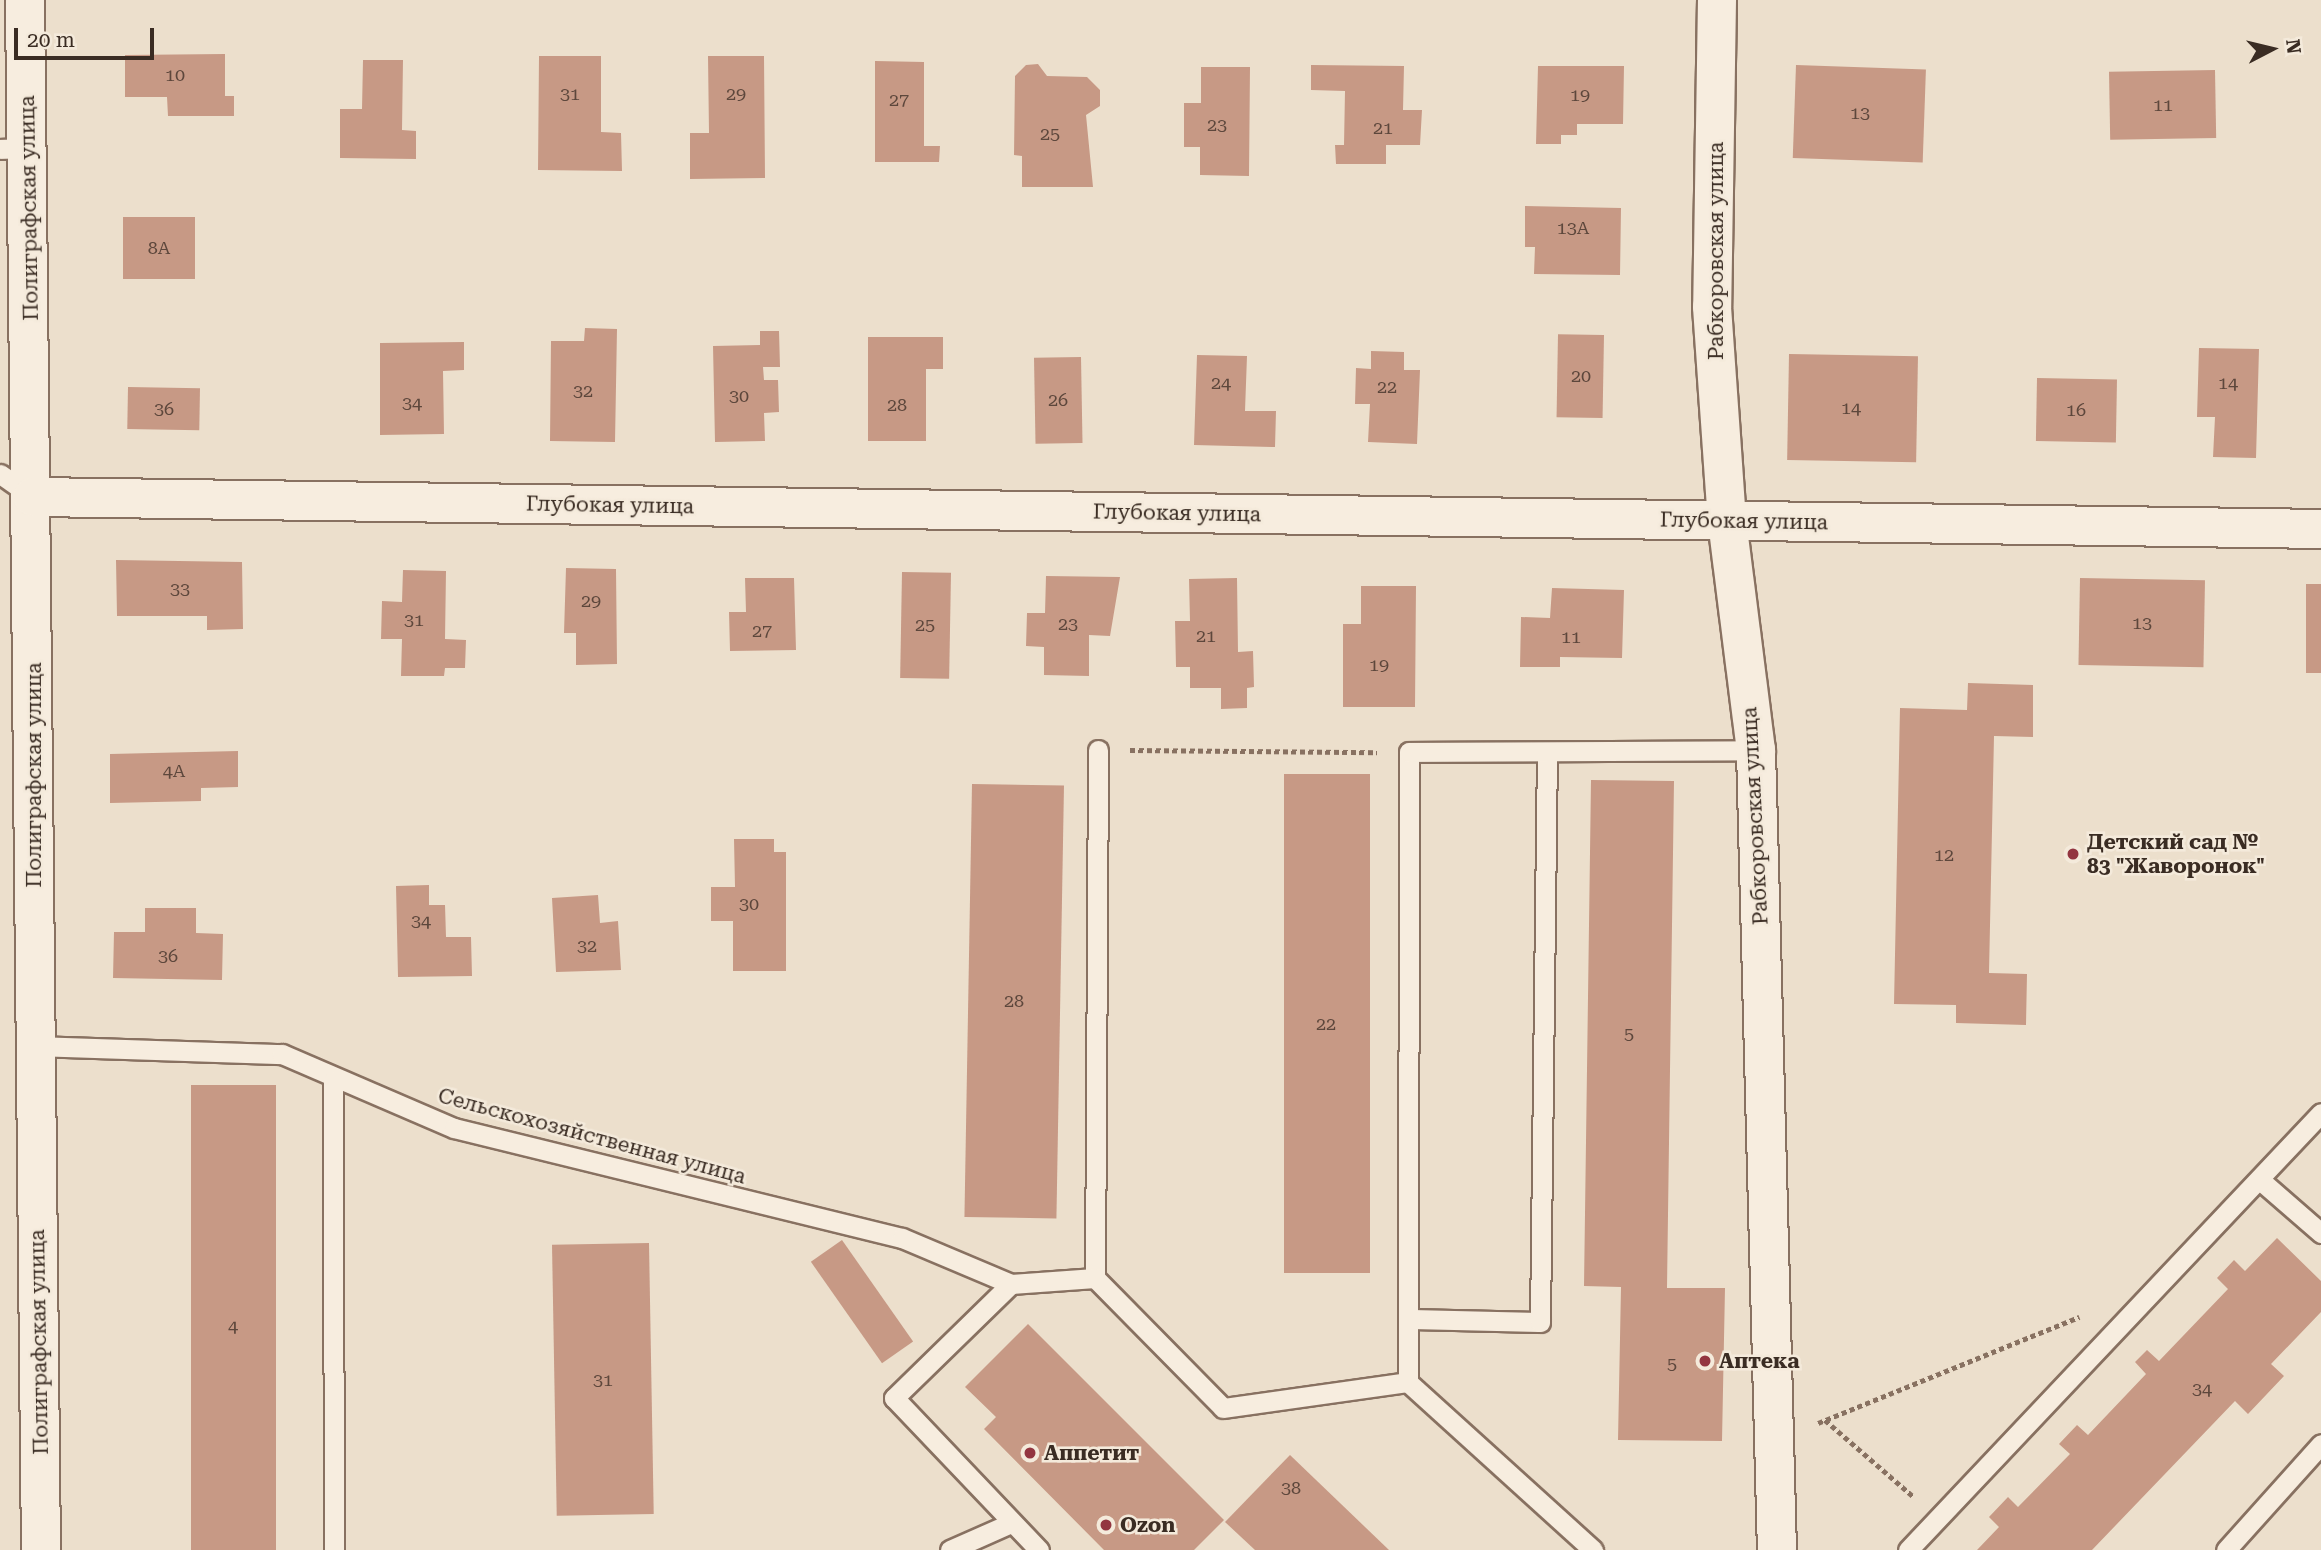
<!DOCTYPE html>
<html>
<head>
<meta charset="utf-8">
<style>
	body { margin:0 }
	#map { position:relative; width:2321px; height:1550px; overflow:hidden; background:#ecdfcc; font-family:"Roboto Serif",serif }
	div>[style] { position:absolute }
	.building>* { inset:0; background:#c79985; transform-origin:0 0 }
	.path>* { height:4.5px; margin-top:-2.25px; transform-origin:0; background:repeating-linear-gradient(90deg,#887161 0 5px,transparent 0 8.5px) }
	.roads { filter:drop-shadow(2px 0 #887161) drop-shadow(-2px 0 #887161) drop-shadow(0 2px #887161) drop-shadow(0 -2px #887161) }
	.lane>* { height:19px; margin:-9.5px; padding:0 9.5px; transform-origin:9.5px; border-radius:9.5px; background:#f7eddf }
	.street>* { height:38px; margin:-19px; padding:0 19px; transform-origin:19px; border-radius:19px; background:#f7eddf }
	.dots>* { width:19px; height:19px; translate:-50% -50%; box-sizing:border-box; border:4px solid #f4eadb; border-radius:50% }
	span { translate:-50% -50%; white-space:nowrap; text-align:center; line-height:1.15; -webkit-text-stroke:5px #f4eadb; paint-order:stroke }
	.number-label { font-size:18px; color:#5d473c }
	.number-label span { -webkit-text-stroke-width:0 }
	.street-label { font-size:21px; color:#3a2c23 }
	.poi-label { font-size:21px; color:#3a2c23; font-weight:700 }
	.left { translate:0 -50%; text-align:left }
	.north { position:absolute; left:2237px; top:14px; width:70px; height:70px; -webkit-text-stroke:5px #f4eadb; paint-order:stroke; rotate:83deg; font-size:19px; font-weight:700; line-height:28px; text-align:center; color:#3a2c23 }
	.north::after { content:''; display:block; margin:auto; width:24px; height:32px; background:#3a2c23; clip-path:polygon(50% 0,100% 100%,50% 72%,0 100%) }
	.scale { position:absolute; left:14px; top:28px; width:140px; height:32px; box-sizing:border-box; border:4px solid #3a2c23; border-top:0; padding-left:9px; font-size:21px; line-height:24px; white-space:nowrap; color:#3a2c23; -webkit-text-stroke:5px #f4eadb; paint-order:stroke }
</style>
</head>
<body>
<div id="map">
	<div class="building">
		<div style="clip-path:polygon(225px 54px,225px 96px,234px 96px,234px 116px,168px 116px,167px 97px,125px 97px,125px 55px)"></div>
		<div style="clip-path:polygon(539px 56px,601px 56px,601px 132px,621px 133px,622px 171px,538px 170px)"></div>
		<div style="clip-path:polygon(708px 56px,764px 56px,765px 178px,690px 179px,690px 133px,709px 133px)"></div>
		<div style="clip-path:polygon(363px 60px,403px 60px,402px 130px,416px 131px,416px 159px,340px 158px,340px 109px,362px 109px)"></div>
		<div style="clip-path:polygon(875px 61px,924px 62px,924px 146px,940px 146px,939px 162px,875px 162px)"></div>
		<div style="clip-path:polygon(1038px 64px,1047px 76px,1087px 77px,1100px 90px,1100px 106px,1086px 115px,1093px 187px,1022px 187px,1022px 156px,1014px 155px,1015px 76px,1026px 65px)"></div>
		<div style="clip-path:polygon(1311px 65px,1404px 66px,1403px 110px,1422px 110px,1420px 145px,1386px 145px,1386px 164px,1336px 164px,1335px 145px,1344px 145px,1345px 91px,1311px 90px)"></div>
		<div style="left:1796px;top:65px;width:130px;height:93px;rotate:2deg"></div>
		<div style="clip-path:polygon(1538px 66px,1624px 66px,1623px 124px,1577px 124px,1577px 135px,1561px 135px,1561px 144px,1536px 144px)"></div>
		<div style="clip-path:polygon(1201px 67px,1250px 67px,1249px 176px,1200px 175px,1200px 147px,1184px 147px,1184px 103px,1201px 103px)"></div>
		<div style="left:2215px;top:70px;width:68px;height:106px;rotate:89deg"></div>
		<div style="clip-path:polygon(1525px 206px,1621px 208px,1620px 275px,1534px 274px,1535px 247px,1525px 247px)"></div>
		<div style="left:123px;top:217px;width:72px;height:62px"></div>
		<div style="clip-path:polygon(585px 328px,617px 329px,615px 442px,550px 441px,551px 341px,584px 341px)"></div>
		<div style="clip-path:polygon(760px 331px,779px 331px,780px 367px,763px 367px,764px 380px,778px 380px,779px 412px,764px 413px,765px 441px,715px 442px,713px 346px,760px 345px)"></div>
		<div style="left:1604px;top:335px;width:83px;height:46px;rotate:91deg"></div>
		<div style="clip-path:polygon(868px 337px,943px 337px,943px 369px,926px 369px,926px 441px,868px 441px)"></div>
		<div style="clip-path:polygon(464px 342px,464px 370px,443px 371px,444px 434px,380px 435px,380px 343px)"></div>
		<div style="clip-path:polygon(2199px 348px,2259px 349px,2256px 458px,2213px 457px,2215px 417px,2197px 417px)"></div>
		<div style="clip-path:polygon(1371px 351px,1404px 352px,1404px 370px,1420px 370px,1417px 444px,1368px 442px,1370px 404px,1355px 404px,1356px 368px,1371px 369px)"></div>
		<div style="left:1789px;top:354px;width:129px;height:106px;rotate:1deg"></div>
		<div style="clip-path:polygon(1197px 355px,1247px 356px,1245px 411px,1276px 411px,1275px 447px,1194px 445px)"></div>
		<div style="left:1081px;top:357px;width:86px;height:47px;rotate:89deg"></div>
		<div style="left:2037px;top:378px;width:80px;height:63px;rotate:1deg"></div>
		<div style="left:128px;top:387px;width:72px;height:42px;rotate:1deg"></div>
		<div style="clip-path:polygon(116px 560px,242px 562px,243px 629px,207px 630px,207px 616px,117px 616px)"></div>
		<div style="clip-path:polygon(566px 568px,616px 569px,617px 664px,576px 665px,576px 633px,564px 633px)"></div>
		<div style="clip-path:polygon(403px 570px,446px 571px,445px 639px,466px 640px,465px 668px,445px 668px,444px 676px,401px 676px,402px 639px,381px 639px,382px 601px,402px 602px)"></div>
		<div style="left:902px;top:572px;width:49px;height:106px;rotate:1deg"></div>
		<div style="clip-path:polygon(1046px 576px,1120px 577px,1110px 636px,1089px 635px,1089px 676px,1044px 675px,1044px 647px,1026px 646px,1027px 613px,1045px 613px)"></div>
		<div style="clip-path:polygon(745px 578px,794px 578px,796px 650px,730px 651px,729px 612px,746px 612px)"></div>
		<div style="clip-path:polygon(1237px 578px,1238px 652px,1253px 651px,1254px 687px,1247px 688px,1247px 708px,1221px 709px,1221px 688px,1190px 688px,1190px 667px,1176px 667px,1175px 621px,1190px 621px,1189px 579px)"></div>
		<div style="left:2080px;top:578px;width:125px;height:87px;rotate:1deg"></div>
		<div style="left:2306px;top:584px;width:15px;height:89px"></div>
		<div style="clip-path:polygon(1361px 586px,1416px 586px,1415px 707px,1343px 707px,1343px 624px,1361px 624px)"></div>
		<div style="clip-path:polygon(1552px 588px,1624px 590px,1622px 658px,1560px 657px,1560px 667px,1520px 667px,1521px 617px,1550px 618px)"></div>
		<div style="clip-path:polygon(1968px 683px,2033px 685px,2033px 737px,1994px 736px,1989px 973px,2027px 974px,2026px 1025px,1956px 1023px,1956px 1005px,1894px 1004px,1900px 708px,1967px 710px)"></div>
		<div style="clip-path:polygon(238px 751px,238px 787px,201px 788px,201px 801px,110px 803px,110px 754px)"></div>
		<div style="left:1284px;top:774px;width:86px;height:499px"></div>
		<div style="clip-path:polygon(1591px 780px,1674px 781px,1667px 1288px,1725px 1288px,1722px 1441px,1618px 1440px,1621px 1287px,1584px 1286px)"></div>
		<div style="left:972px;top:784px;width:92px;height:433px;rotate:1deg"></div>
		<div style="clip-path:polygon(734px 839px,774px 839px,774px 852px,786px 852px,786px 971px,733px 971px,733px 921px,711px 921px,711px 887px,735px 887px)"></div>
		<div style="clip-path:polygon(429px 885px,429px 905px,445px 905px,446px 937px,471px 937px,472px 976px,398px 977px,396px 886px)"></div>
		<div style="clip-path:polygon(598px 895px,600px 923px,618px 921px,621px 970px,556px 972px,552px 898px)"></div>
		<div style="clip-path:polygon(145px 908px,196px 908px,196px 933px,223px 934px,222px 980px,113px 978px,114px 932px,145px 932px)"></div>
		<div style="left:191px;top:1085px;width:85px;height:465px"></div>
		<div style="clip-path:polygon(2277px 1238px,2321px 1281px,2321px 1312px,2271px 1364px,2284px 1376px,2248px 1414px,2235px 1401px,2092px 1550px,1977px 1550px,1999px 1527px,1989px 1517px,2008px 1497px,2018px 1507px,2070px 1454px,2059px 1444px,2077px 1425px,2088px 1435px,2146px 1374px,2135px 1362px,2147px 1350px,2159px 1361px,2228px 1289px,2217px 1278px,2234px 1260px,2245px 1271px)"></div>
		<div style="left:842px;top:1240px;width:124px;height:38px;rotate:55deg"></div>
		<div style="left:649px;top:1243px;width:271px;height:97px;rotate:89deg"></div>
		<div style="clip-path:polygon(1028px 1324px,1224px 1520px,1194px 1550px,1104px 1550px,984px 1429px,996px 1417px,965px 1387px)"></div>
		<div style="clip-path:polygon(1290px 1455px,1389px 1550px,1255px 1550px,1225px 1522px)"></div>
	</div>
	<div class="path">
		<div style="left:1130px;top:750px;width:247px;rotate:0.5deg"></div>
		<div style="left:1825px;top:1420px;width:118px;rotate:40.9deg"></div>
		<div style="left:1818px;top:1423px;width:282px;rotate:-22.1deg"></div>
	</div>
	<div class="roads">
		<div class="lane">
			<div style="left:0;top:149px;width:28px;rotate:-2deg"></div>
			<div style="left:0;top:474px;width:39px;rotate:35deg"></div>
			<div style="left:36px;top:1046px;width:246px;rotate:1.9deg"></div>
			<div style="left:282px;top:1054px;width:187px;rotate:23.3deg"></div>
			<div style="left:454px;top:1128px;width:461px;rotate:13.8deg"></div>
			<div style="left:902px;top:1238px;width:118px;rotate:22.9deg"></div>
			<div style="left:333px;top:1081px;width:469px;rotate:89.9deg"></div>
			<div style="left:2260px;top:1180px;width:81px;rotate:41deg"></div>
			<div style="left:1095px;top:1278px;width:528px;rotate:-89.67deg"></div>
			<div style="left:1410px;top:1319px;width:130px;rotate:1.3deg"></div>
			<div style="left:1540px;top:1322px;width:569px;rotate:-89.3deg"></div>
			<div style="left:950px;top:1550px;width:67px;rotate:-23.9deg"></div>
			<div style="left:1039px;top:1550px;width:210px;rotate:-133.6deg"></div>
			<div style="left:894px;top:1398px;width:163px;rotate:-44.3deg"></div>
			<div style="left:1011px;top:1284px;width:84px;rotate:-4.1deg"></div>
			<div style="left:1095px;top:1278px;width:182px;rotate:45.4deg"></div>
			<div style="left:1223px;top:1408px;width:187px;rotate:-8deg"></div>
			<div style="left:1593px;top:1550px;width:250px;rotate:-137.8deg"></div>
			<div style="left:1408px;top:1382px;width:630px;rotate:-89.91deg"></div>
			<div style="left:1409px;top:752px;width:347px;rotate:-0.3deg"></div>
			<div style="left:1908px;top:1550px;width:601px;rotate:-46.62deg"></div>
			<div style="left:2226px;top:1550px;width:142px;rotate:-48.1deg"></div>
		</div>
		<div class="street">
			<div style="left:25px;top:0;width:1550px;rotate:89.41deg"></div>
			<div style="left:1717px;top:0;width:307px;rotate:90.9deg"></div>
			<div style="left:1712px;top:307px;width:215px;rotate:86deg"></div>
			<div style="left:1727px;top:521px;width:231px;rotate:82.8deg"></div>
			<div style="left:1756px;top:750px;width:800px;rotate:88.5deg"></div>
			<div style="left:33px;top:497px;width:2288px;rotate:0.8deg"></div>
		</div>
	</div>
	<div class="dots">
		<div style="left:2073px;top:854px;background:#933540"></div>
		<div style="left:1705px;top:1361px;background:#933540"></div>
		<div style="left:1030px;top:1453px;background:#933540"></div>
		<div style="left:1106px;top:1525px;background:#933540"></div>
	</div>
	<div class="number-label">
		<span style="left:175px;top:75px">10</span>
		<span style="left:570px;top:94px">31</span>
		<span style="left:736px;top:94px">29</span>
		<span style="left:1580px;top:95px">19</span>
		<span style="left:899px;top:100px">27</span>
		<span style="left:2163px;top:105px">11</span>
		<span style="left:1860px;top:113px">13</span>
		<span style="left:1217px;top:125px">23</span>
		<span style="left:1383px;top:128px">21</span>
		<span style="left:1050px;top:134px">25</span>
		<span style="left:1573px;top:228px">13А</span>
		<span style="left:159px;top:248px">8А</span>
		<span style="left:1581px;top:376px">20</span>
		<span style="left:1221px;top:383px">24</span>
		<span style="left:2228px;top:383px">14</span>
		<span style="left:1387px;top:387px">22</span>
		<span style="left:583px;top:391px">32</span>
		<span style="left:739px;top:396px">30</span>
		<span style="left:1058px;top:400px">26</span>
		<span style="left:412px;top:403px">34</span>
		<span style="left:897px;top:405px">28</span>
		<span style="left:1851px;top:408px">14</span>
		<span style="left:164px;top:409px">36</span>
		<span style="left:2076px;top:410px">16</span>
		<span style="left:180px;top:589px">33</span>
		<span style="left:591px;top:601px">29</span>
		<span style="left:414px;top:620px">31</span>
		<span style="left:2142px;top:623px">13</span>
		<span style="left:1068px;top:624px">23</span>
		<span style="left:925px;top:625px">25</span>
		<span style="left:762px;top:631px">27</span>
		<span style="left:1206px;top:636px">21</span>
		<span style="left:1571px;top:637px">11</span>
		<span style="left:1379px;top:665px">19</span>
		<span style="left:174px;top:771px">4А</span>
		<span style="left:1944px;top:855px">12</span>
		<span style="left:749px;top:904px">30</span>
		<span style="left:421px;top:921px">34</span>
		<span style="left:587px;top:946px">32</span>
		<span style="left:168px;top:956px">36</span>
		<span style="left:1014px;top:1001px">28</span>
		<span style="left:1326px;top:1024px">22</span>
		<span style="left:1629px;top:1034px">5</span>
		<span style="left:233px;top:1326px">4</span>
		<span style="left:1672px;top:1364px">5</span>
		<span style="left:603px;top:1380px">31</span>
		<span style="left:2202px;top:1389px">34</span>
		<span style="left:1291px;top:1488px">38</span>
	</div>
	<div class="street-label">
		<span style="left:29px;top:208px;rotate:-91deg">Полиграфская улица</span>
		<span style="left:1716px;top:251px;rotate:-90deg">Рабкоровская улица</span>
		<span style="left:610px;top:505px;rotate:1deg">Глубокая улица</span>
		<span style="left:1177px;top:513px;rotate:1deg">Глубокая улица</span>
		<span style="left:1744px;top:521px;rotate:1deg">Глубокая улица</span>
		<span style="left:34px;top:775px;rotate:-90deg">Полиграфская улица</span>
		<span style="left:1755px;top:816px;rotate:-93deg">Рабкоровская улица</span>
		<span style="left:592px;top:1136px;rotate:15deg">Сельскохозяйственная улица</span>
		<span style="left:39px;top:1342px;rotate:-91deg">Полиграфская улица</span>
	</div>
	<div class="poi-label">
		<span class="left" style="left:2087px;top:854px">Детский сад №<br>83 "Жаворонок"</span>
		<span class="left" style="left:1719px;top:1361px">Аптека</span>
		<span class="left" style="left:1044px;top:1453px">Аппетит</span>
		<span class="left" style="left:1120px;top:1525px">Ozon</span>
	</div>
	<div class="north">N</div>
	<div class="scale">20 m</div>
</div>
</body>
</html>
